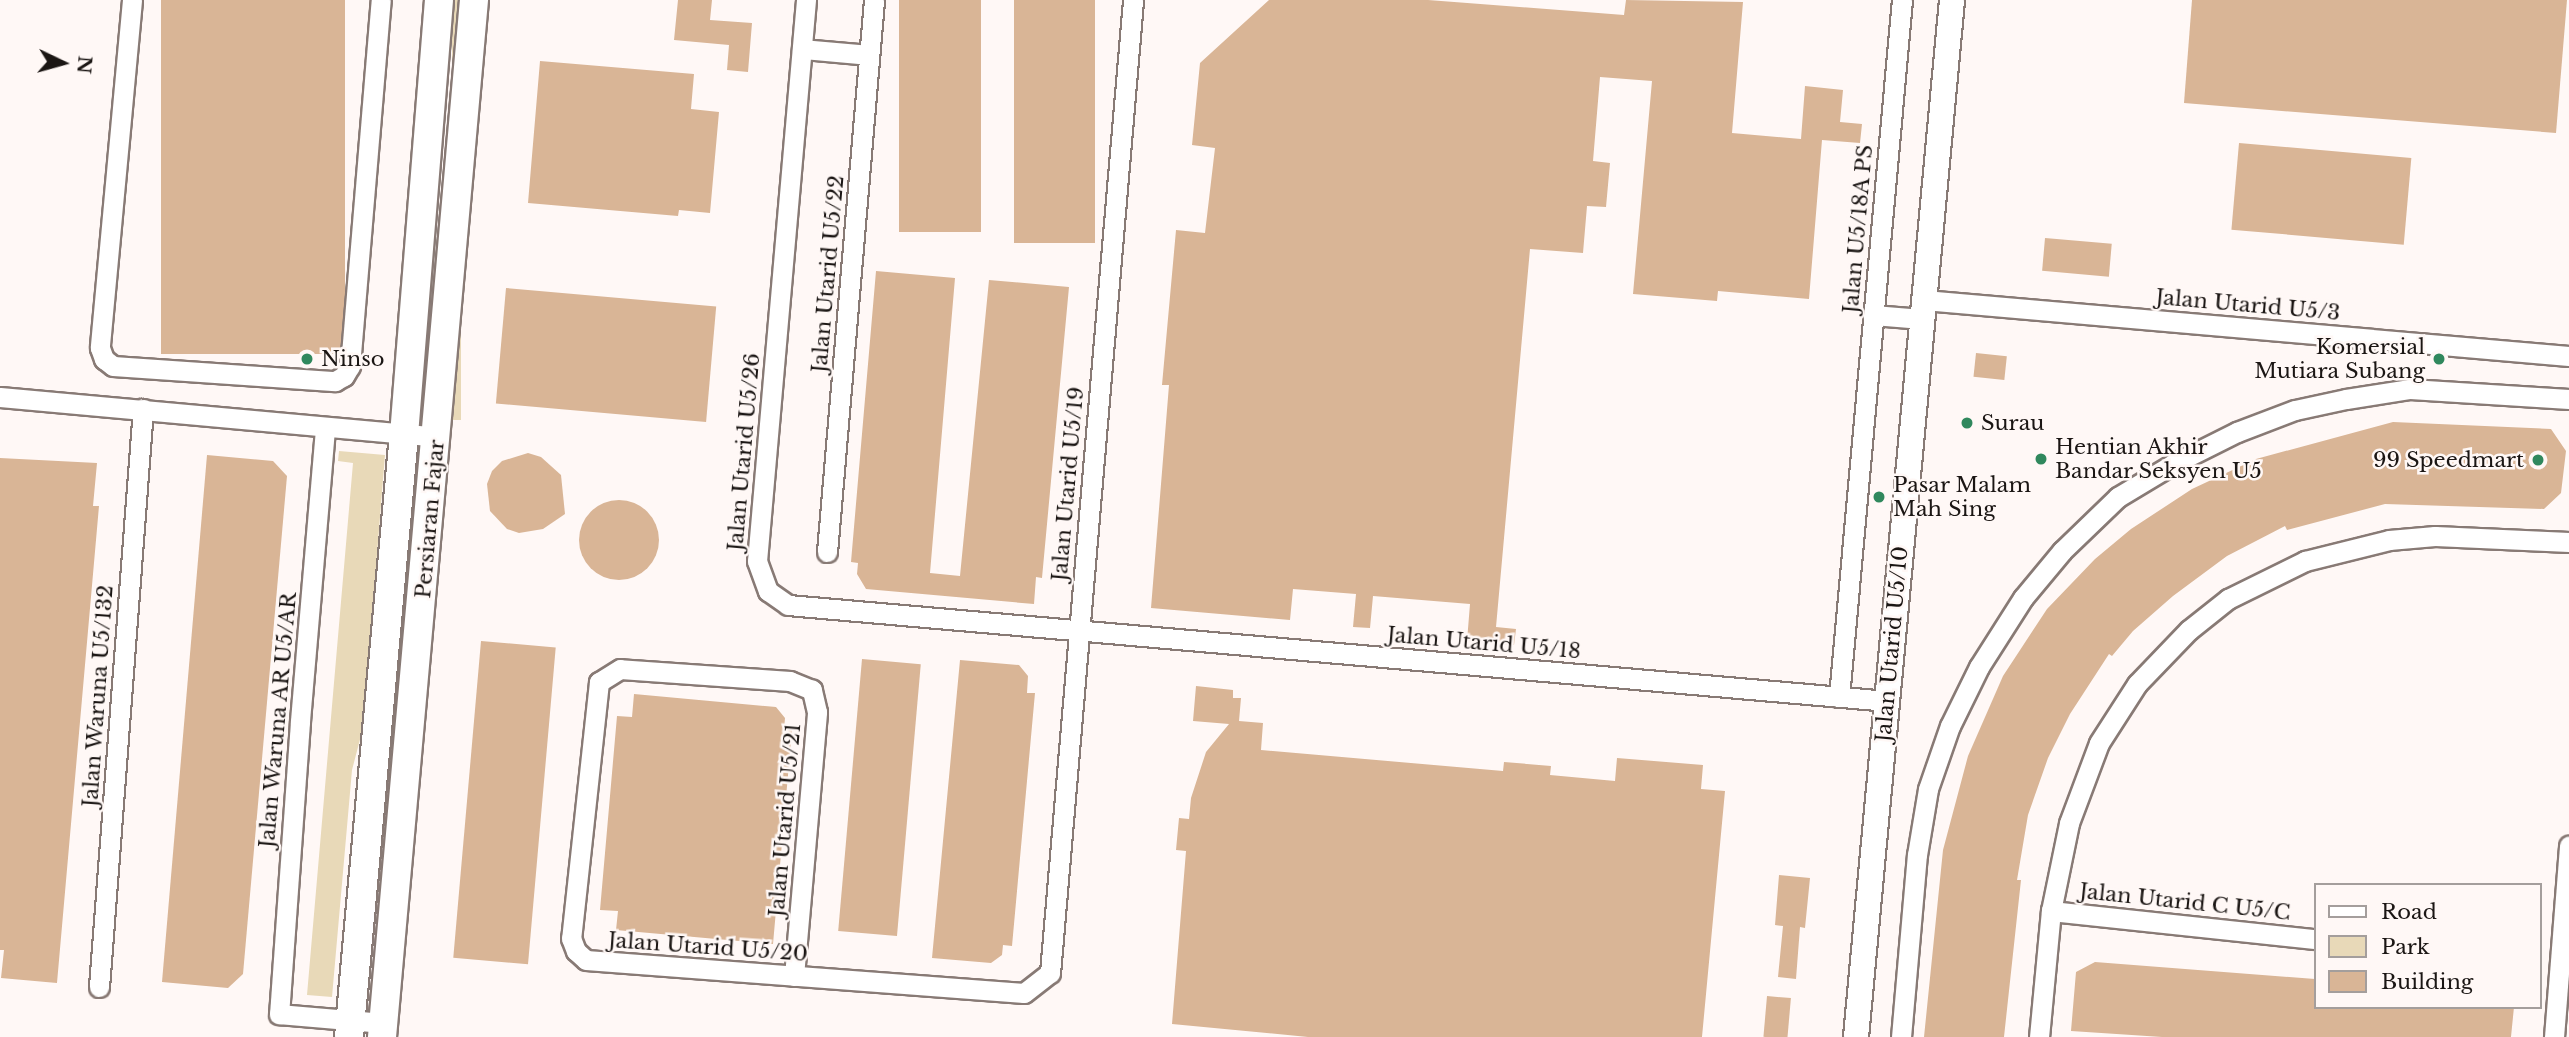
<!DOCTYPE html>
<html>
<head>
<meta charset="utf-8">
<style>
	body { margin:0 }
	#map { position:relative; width:2569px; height:1037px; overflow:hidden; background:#fff8f6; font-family:"Libre Baskerville",serif }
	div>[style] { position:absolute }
	.green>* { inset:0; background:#e8d9b8; transform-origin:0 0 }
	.building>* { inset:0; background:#d9b596; transform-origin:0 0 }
	.round { border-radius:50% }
	.roads { filter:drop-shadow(2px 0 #887a75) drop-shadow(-2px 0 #887a75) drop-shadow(0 2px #887a75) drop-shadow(0 -2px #887a75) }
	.minor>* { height:19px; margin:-9.5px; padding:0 9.5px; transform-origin:9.5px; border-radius:9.5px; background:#fff }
	.tertiary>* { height:24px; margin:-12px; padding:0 12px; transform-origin:12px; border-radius:12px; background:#fff }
	.secondary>* { height:28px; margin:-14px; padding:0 14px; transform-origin:14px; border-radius:14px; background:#fff }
	.dots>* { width:19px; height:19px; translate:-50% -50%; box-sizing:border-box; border:4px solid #fff8f6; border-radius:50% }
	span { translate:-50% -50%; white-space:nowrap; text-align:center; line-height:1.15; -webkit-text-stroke:5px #fff8f6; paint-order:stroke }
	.street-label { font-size:21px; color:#1b1614 }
	.poi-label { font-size:21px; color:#1b1614 }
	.right { translate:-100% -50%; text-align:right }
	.left { translate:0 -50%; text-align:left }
	.legend { position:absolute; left:2314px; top:883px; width:228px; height:126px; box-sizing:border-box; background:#fff8f6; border:2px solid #a49e9c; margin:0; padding:9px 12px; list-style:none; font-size:21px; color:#1b1614 }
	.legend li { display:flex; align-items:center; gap:14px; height:35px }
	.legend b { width:35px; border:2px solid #a49e9c }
	.north { position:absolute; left:28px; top:28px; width:70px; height:70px; -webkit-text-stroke:5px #fff8f6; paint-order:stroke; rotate:95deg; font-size:19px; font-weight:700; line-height:28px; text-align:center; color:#1b1614 }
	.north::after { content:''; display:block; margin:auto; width:24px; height:32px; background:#1b1614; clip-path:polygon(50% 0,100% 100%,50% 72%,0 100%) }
</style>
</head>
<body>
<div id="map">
	<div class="green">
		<div style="left:452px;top:0;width:9px;height:420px"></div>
		<div style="clip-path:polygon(339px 451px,385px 455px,363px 728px,352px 770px,332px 997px,307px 995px,353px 463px,338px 461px)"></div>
	</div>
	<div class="building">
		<div style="left:161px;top:0;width:184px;height:354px"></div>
		<div style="clip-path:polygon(678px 0,712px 0,710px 20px,752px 23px,748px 72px,727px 70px,729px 45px,674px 40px)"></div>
		<div style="left:899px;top:0;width:82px;height:232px"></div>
		<div style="left:1014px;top:0;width:81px;height:243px"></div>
		<div style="clip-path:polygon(1269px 0,1428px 0,1624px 15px,1626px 0,1743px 2px,1732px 133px,1801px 139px,1805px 86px,1843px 90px,1840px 122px,1862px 124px,1860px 143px,1822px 140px,1809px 299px,1718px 291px,1717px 301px,1633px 294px,1652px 81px,1600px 77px,1593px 161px,1610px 163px,1606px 207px,1587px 206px,1583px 253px,1530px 249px,1496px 627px,1516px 629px,1514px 645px,1467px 641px,1470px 604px,1373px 596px,1370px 628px,1353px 627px,1356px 594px,1293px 589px,1290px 620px,1151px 608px,1169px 385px,1162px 385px,1176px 230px,1205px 233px,1215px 148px,1192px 145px,1200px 63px)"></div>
		<div style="clip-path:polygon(2192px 0,2567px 0,2556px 133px,2184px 103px)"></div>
		<div style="clip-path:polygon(540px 61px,694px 74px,691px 109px,719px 112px,710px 213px,679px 210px,678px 216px,528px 203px)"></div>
		<div style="left:2239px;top:143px;width:173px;height:87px;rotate:5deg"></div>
		<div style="left:2045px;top:238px;width:67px;height:33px;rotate:5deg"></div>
		<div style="clip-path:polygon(876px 271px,955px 278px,930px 573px,960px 576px,989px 280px,1069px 287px,1042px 578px,1036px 577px,1034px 604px,866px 589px,857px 574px,858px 563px,851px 562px)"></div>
		<div style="left:506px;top:288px;width:211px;height:116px;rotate:5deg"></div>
		<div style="left:1976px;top:353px;width:31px;height:24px;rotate:6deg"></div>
		<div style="clip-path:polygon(2393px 422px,2551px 429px,2566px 451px,2561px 493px,2544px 509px,2385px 504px,2287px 530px,2285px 526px,2227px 556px,2173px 596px,2133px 631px,2112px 656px,2109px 654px,2070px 714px,2048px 758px,2028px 815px,2017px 880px,2021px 880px,2004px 1037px,1924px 1037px,1943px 850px,1968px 756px,2003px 676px,2047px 609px,2095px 559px,2131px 529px,2192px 489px,2256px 459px)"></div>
		<div style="clip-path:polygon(528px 453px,541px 457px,561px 475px,565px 514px,543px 529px,519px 533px,507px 529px,490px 511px,487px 484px,492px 471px,502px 461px)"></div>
		<div style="clip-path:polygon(207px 455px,273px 461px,287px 476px,243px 974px,228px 988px,162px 982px)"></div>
		<div style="clip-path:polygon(0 458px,97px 463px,93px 506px,99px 506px,57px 983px,1px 978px,4px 950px,0 950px)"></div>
		<div class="round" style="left:579px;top:500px;width:80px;height:80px"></div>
		<div style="left:481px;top:641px;width:75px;height:318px;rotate:5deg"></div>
		<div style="left:862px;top:659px;width:59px;height:273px;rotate:5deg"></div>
		<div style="clip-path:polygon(960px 660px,1019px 665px,1028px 676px,1027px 693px,1035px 693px,1012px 946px,1003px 945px,1002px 955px,991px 963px,932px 958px)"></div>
		<div style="clip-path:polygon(1196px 686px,1233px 690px,1233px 698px,1241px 698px,1239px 721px,1263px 723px,1261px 750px,1503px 771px,1504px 762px,1551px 766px,1550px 775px,1615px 781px,1617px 758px,1703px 765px,1701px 789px,1725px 791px,1702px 1037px,1308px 1037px,1172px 1024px,1186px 851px,1176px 850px,1179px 818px,1189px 819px,1191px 798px,1206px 752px,1229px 724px,1193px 721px)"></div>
		<div style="clip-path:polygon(634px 694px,776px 707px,785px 718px,784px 730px,792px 730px,773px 944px,616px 930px,618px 911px,600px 910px,617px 716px,632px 717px)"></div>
		<div style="clip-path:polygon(1779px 875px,1810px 878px,1805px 928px,1800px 927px,1796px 979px,1778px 977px,1783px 926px,1775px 925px)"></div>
		<div style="clip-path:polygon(2095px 962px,2315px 979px,2315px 1007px,2514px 1007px,2511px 1037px,2162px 1037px,2071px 1031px,2076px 972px)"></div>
		<div style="left:1767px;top:996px;width:24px;height:41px;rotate:5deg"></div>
	</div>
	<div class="roads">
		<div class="minor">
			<div style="left:132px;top:0;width:349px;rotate:95.3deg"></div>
			<div style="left:100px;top:348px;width:12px;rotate:70deg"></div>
			<div style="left:104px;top:359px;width:11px;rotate:38deg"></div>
			<div style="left:113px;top:366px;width:223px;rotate:3.9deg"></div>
			<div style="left:335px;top:381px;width:10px;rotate:-29deg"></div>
			<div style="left:344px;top:376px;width:12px;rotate:-59deg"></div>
			<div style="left:350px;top:366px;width:367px;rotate:-85.2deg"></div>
			<div style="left:806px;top:0;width:563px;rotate:94.99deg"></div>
			<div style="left:757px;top:561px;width:32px;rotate:70deg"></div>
			<div style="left:768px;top:591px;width:24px;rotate:35deg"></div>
			<div style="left:788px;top:605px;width:1103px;rotate:4.99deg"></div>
			<div style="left:802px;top:49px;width:67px;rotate:5.1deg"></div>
			<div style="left:1924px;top:300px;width:647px;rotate:4.96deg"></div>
			<div style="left:1873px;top:315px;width:49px;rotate:4.7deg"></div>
			<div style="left:0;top:397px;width:439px;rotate:5.2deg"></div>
			<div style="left:325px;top:429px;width:294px;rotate:94.9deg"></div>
			<div style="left:300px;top:722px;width:293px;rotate:94.1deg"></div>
			<div style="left:279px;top:1014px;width:104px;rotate:4.9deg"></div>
			<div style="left:827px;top:552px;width:554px;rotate:-85.13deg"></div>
			<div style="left:1839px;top:697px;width:700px;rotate:-84.84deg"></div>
			<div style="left:2051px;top:911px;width:265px;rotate:6.1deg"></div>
			<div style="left:794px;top:976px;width:265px;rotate:-85deg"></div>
			<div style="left:817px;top:712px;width:23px;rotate:-103deg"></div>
			<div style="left:812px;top:690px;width:24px;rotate:-158deg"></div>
			<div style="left:790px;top:681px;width:170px;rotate:-176deg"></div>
			<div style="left:620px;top:669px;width:25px;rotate:148deg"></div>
			<div style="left:599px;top:682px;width:258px;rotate:96.2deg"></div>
			<div style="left:571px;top:938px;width:14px;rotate:69deg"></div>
			<div style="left:576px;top:951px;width:13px;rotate:42deg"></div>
			<div style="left:586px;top:960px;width:439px;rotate:4.3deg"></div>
			<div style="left:1024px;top:993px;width:33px;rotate:-38deg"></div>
			<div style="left:1050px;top:973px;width:977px;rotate:-85.12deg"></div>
			<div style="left:99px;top:987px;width:580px;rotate:-85.65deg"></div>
			<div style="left:1901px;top:1037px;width:183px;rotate:-85deg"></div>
			<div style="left:1917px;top:855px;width:67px;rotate:-80.5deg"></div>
			<div style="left:1928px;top:789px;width:67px;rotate:-70.8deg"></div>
			<div style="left:1950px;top:726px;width:66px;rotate:-63.8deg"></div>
			<div style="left:1979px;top:667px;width:82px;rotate:-57.5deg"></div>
			<div style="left:2023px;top:598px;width:61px;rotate:-50.3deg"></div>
			<div style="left:2062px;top:551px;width:78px;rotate:-44deg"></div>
			<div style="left:2118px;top:497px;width:64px;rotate:-31deg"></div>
			<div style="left:2173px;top:464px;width:72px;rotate:-26.6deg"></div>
			<div style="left:2237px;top:432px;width:62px;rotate:-20.8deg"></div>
			<div style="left:2295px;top:410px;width:52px;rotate:-12.2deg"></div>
			<div style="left:2346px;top:399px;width:65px;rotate:-8.9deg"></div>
			<div style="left:2410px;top:389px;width:159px;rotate:3.6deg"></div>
			<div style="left:2039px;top:1037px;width:127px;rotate:-84.6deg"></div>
			<div style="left:2051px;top:911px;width:90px;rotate:-78.4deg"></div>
			<div style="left:2069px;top:823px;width:85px;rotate:-69.4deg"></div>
			<div style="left:2099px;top:743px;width:70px;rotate:-57.2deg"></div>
			<div style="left:2137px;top:684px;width:75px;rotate:-46.1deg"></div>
			<div style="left:2189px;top:630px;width:50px;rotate:-38.5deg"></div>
			<div style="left:2228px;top:599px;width:86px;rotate:-26.3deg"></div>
			<div style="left:2305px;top:561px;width:87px;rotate:-14deg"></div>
			<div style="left:2389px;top:540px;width:46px;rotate:-5deg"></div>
			<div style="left:2435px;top:536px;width:134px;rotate:2.6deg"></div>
			<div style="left:2554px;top:1037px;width:192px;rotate:-85.5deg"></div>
		</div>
		<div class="tertiary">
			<div style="left:1856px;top:1037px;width:1041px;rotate:-84.71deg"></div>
		</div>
		<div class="secondary">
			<div style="left:349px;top:1037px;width:605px;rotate:-84.78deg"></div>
			<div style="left:404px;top:435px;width:436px;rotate:-85.4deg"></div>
			<div style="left:382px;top:1037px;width:1041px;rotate:-84.93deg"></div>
		</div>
	</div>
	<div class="dots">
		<div style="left:307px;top:359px;background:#30885d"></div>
		<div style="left:2439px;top:359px;background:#30885d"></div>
		<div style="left:1967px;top:423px;background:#30885d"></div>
		<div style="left:2041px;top:459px;background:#30885d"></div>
		<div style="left:2538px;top:460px;background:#30885d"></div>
		<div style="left:1879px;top:497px;background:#30885d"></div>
	</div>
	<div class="street-label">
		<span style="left:1858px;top:229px;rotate:-85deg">Jalan U5/18A PS</span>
		<span style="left:828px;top:274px;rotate:-85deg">Jalan Utarid U5/22</span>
		<span style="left:2248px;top:305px;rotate:5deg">Jalan Utarid U5/3</span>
		<span style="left:744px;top:452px;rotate:-85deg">Jalan Utarid U5/26</span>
		<span style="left:1068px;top:484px;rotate:-85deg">Jalan Utarid U5/19</span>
		<span style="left:430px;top:519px;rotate:-85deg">Persiaran Fajar</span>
		<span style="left:1484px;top:643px;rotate:5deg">Jalan Utarid U5/18</span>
		<span style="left:1892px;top:644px;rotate:-85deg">Jalan Utarid U5/10</span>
		<span style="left:98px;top:696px;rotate:-86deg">Jalan Waruna U5/132</span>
		<span style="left:278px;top:720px;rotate:-85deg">Jalan Waruna AR U5/AR</span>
		<span style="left:785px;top:820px;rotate:-85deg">Jalan Utarid U5/21</span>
		<span style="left:2185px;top:902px;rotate:6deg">Jalan Utarid C U5/C</span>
		<span style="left:708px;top:947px;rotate:4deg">Jalan Utarid U5/20</span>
	</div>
	<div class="poi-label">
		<span class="right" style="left:2425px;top:359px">Komersial<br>Mutiara Subang</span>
		<span class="left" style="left:321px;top:359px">Ninso</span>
		<span class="left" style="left:1981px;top:423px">Surau</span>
		<span class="left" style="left:2055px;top:459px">Hentian Akhir<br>Bandar Seksyen U5</span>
		<span class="right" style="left:2524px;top:460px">99 Speedmart</span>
		<span class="left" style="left:1893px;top:497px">Pasar Malam<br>Mah Sing</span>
	</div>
	<ul class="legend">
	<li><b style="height:9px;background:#fff"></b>Road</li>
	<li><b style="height:19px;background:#e8d9b8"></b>Park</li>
	<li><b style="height:19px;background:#d9b596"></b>Building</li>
	</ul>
	<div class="north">N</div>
</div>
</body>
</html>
